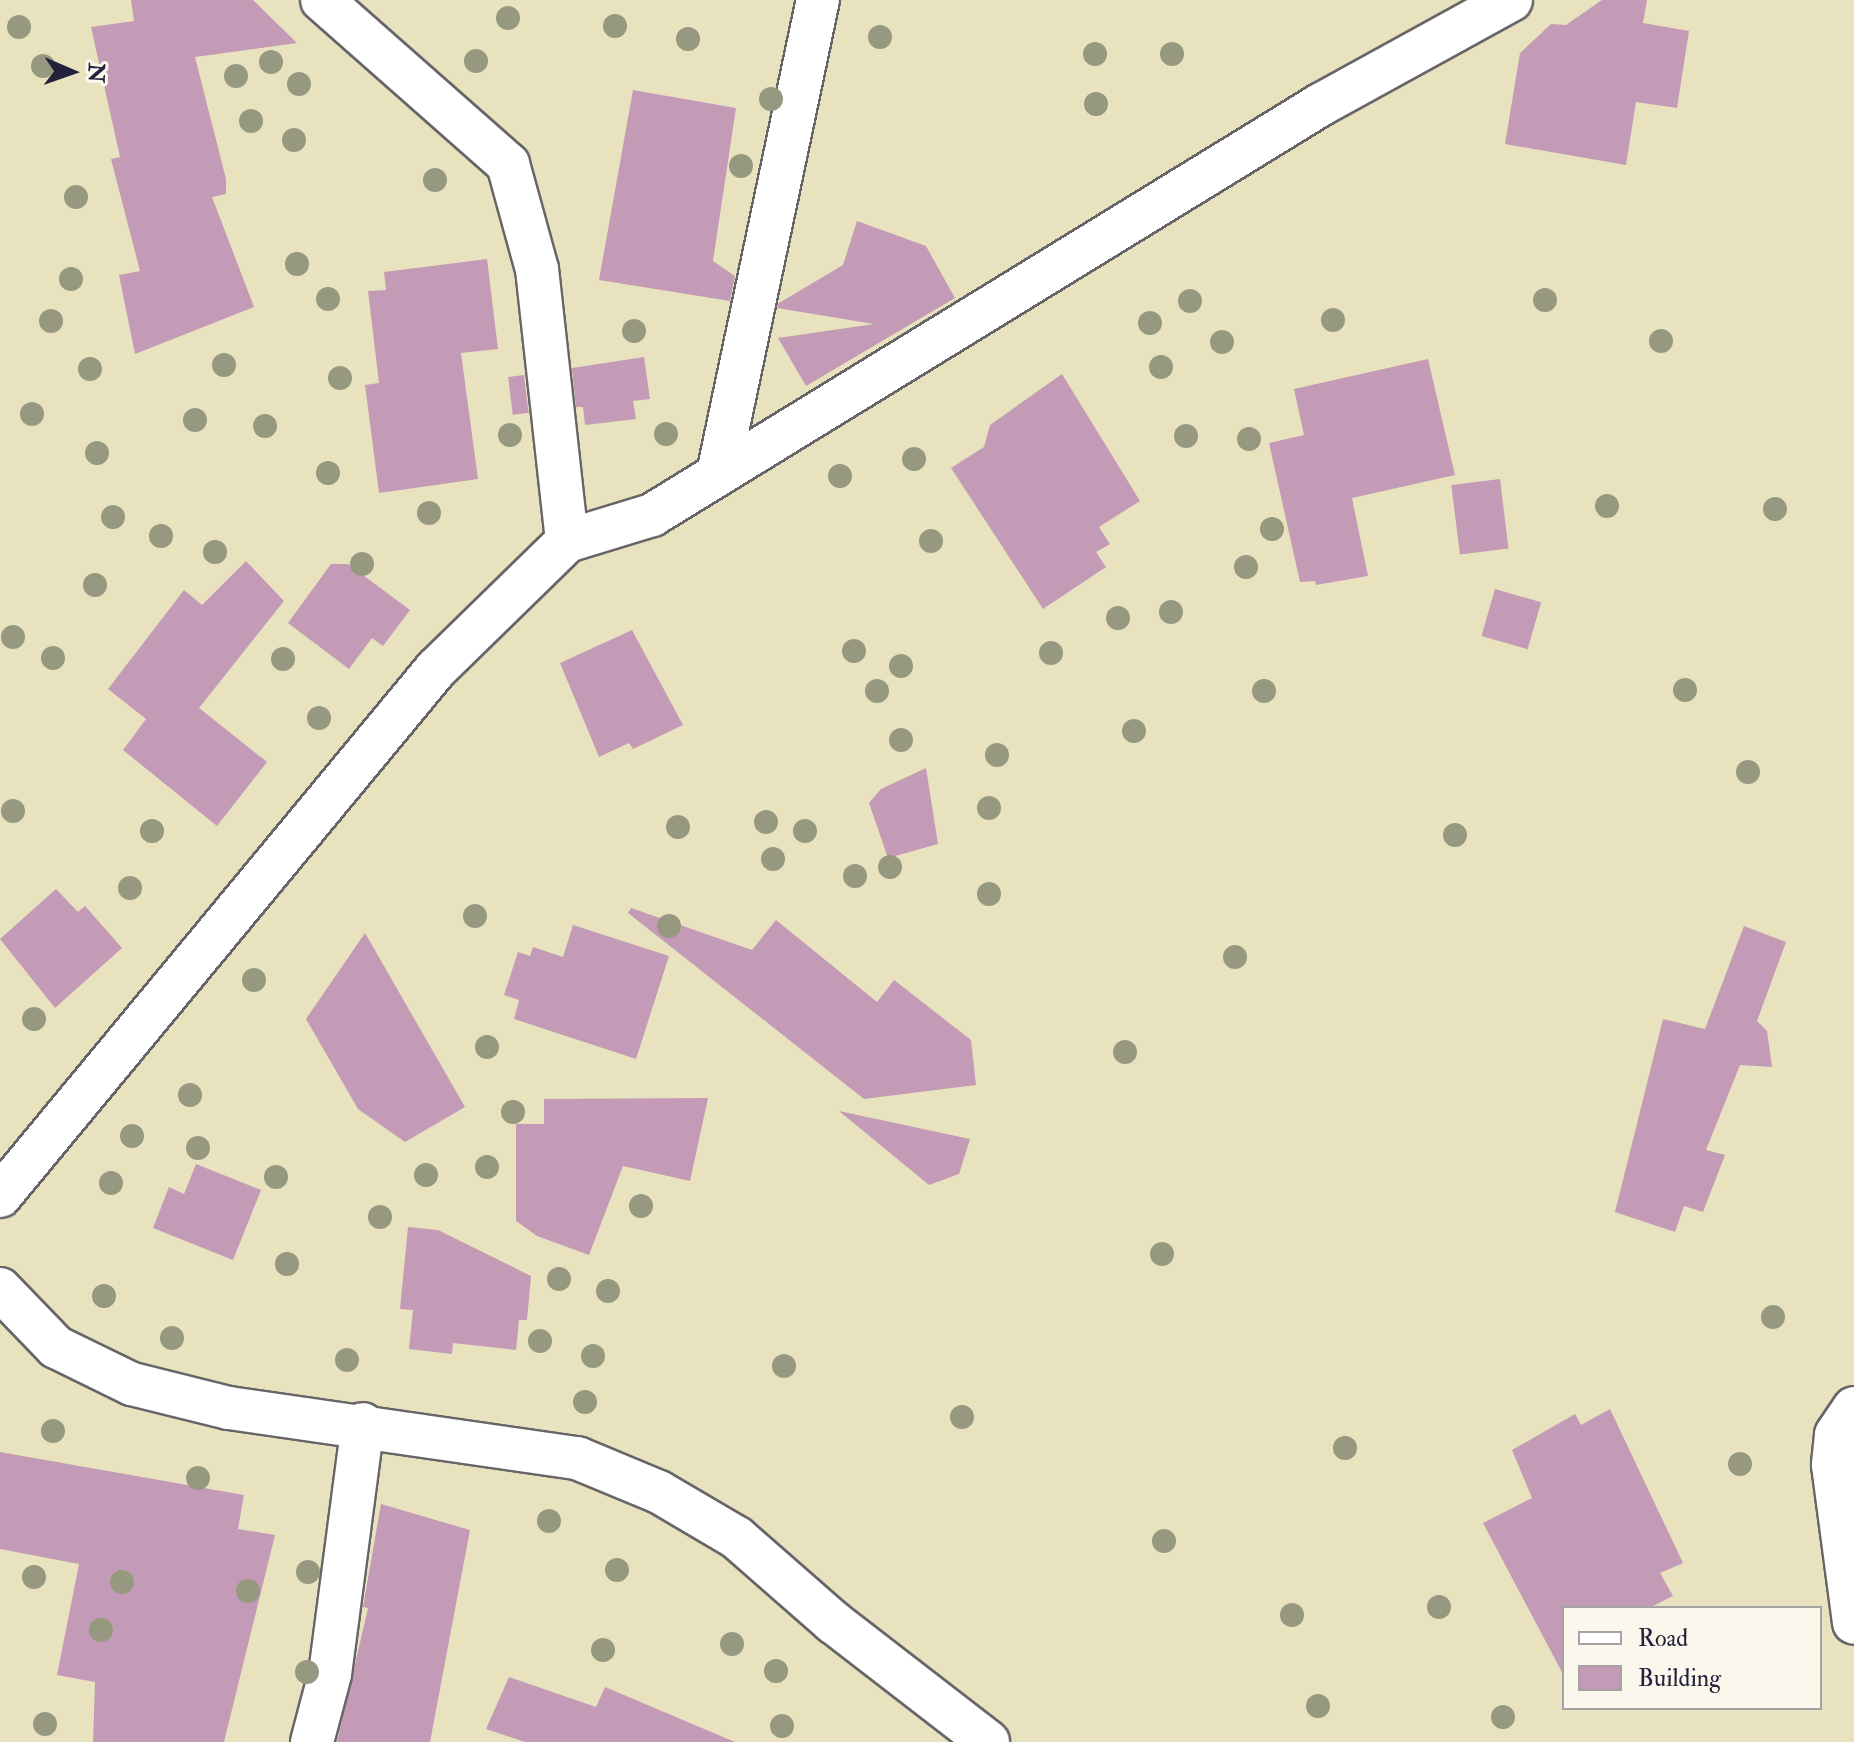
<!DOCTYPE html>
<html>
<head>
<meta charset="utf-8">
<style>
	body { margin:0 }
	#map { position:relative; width:1854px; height:1742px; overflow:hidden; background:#e9e2bf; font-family:"IM FELL Double Pica",serif }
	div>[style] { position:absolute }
	.building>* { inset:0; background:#c49bb6; transform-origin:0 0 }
	.roads { filter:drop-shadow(2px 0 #686569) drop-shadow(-2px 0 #686569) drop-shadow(0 2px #686569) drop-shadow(0 -2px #686569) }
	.street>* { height:42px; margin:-21px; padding:0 21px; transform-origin:21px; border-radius:21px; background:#fff }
	.trees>* { width:24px; height:24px; margin:-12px; border-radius:50%; background:#969880 }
	span { translate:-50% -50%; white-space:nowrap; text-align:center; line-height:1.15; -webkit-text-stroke:7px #fbf7ec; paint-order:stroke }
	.legend { position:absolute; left:1562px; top:1606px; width:260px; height:104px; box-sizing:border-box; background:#fbf7ec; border:2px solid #a4a2a5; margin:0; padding:10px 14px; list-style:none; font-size:24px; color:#22223b }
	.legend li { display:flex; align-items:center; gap:16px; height:40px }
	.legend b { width:40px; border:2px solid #a4a2a5 }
	.north { position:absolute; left:32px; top:32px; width:80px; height:80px; -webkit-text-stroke:6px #fbf7ec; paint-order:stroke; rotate:92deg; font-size:22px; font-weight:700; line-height:32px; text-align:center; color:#22223b }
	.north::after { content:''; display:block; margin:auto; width:28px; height:36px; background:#22223b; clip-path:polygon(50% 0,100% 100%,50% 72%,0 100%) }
</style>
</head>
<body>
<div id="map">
	<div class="building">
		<div style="clip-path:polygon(131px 0,253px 0,297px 43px,195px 57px,226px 179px,226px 194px,212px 197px,254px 307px,135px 354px,119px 275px,140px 271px,111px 159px,120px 157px,91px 27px,134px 21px)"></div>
		<div style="clip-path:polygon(1602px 0,1647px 0,1643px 23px,1689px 31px,1677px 108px,1636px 102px,1626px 165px,1505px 144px,1520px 53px,1551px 24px,1566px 25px)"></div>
		<div style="clip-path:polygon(633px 90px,736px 108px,713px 261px,735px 276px,730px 301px,599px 280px)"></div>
		<div style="clip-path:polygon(857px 221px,926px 246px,955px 298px,806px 386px,778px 338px,874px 324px,777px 308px,779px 303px,843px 265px)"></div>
		<div style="clip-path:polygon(487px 259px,498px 349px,461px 353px,478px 479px,379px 493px,365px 385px,379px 383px,368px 291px,386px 290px,384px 272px)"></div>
		<div style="clip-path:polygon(644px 357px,650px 399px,633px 401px,636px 419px,585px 425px,583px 407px,576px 407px,572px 368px)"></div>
		<div style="clip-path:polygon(1428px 359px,1455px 475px,1352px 498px,1368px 576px,1316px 585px,1315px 581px,1300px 582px,1269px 443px,1304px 435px,1294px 389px)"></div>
		<div style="clip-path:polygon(1062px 374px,1140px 501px,1099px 527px,1110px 544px,1096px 552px,1106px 567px,1043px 609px,951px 468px,984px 447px,990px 425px)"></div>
		<div style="left:524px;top:375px;width:38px;height:16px;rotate:83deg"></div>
		<div style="left:1500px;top:479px;width:70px;height:49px;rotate:83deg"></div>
		<div style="clip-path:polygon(246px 561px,284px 601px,199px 708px,267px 762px,217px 826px,123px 750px,146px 719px,108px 689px,184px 590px,202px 605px)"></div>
		<div style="clip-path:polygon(331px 564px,348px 564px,410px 610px,383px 646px,372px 638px,349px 669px,288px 623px)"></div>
		<div style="left:1495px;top:589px;width:48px;height:49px;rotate:16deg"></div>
		<div style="clip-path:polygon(632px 630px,683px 725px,633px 749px,629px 743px,599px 757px,560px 663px)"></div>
		<div style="clip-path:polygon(926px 768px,938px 844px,888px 858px,869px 803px,881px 789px)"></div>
		<div style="clip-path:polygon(56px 889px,78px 912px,85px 906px,122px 948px,55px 1008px,0 939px)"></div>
		<div style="clip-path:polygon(631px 908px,752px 950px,776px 920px,877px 1002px,894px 980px,971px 1040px,976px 1085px,864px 1099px,628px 913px)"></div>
		<div style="clip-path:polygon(573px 925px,669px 956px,636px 1059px,514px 1019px,519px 1000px,504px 995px,518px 952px,530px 956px,533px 947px,563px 957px)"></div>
		<div style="clip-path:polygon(1744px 926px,1786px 942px,1757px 1021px,1767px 1031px,1772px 1067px,1740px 1065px,1706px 1150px,1725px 1155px,1703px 1212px,1684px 1206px,1675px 1232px,1615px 1212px,1663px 1019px,1705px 1029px)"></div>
		<div style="clip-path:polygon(365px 933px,465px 1107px,405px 1142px,358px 1109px,306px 1019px)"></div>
		<div style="clip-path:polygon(708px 1098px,690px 1181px,623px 1166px,589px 1255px,537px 1236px,516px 1221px,516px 1124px,544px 1124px,544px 1099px)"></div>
		<div style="clip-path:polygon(839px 1111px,970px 1139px,959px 1174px,929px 1185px)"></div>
		<div style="clip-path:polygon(196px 1164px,261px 1190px,233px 1260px,153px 1228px,169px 1187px,184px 1194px)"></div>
		<div style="clip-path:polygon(408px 1227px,438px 1230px,531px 1276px,527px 1320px,519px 1320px,516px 1350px,453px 1343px,452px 1354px,409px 1349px,413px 1310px,400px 1309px)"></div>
		<div style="clip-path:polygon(1610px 1409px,1683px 1563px,1660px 1573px,1673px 1596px,1649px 1608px,1564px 1608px,1564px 1676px,1483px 1523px,1532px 1498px,1512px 1450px,1575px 1414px,1581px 1425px)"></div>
		<div style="clip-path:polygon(0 1452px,244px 1495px,238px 1529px,275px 1535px,224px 1742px,93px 1742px,95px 1682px,57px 1675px,79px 1564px,0 1549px)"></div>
		<div style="clip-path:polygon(381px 1504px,470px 1530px,430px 1742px,337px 1742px,368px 1608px,363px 1607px)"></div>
		<div style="clip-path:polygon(509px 1677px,596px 1707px,605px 1687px,735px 1742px,525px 1742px,486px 1729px)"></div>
	</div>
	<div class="roads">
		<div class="street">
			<div style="left:322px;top:0;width:248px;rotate:41.4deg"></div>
			<div style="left:508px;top:164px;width:109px;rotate:74.6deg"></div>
			<div style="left:537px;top:269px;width:274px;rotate:83.7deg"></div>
			<div style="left:718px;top:474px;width:484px;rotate:-78.1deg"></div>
			<div style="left:0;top:1196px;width:684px;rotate:-50.4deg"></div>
			<div style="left:436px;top:669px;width:183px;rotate:-44.3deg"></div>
			<div style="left:567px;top:541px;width:89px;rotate:-17deg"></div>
			<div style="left:652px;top:515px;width:784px;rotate:-31.54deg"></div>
			<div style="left:1320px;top:105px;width:218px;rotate:-28.8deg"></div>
			<div style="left:0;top:1289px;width:81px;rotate:46deg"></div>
			<div style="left:56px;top:1347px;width:85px;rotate:26deg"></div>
			<div style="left:132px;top:1384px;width:100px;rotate:13.9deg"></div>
			<div style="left:229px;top:1408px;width:352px;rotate:8.2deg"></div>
			<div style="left:577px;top:1458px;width:89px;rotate:22.5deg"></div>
			<div style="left:659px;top:1492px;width:91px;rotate:30.5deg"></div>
			<div style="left:737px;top:1538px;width:128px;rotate:41.2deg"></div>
			<div style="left:833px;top:1622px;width:196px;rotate:37.7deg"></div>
			<div style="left:1854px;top:1408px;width:32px;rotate:124deg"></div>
			<div style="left:1836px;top:1435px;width:30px;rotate:96deg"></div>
			<div style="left:1833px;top:1465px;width:159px;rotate:82.4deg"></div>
			<div style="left:312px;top:1742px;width:70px;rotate:-75.2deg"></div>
			<div style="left:330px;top:1674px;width:252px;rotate:-82.5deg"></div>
		</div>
	</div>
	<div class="trees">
		<div style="left:508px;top:18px"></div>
		<div style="left:615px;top:26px"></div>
		<div style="left:19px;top:27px"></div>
		<div style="left:880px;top:37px"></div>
		<div style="left:688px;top:39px"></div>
		<div style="left:1095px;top:54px"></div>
		<div style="left:1172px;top:54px"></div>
		<div style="left:476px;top:61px"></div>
		<div style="left:271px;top:62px"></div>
		<div style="left:43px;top:66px"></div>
		<div style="left:236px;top:76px"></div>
		<div style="left:299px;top:84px"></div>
		<div style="left:771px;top:99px"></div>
		<div style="left:1096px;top:104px"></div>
		<div style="left:251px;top:121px"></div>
		<div style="left:294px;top:140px"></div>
		<div style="left:741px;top:166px"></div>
		<div style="left:435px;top:180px"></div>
		<div style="left:76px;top:197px"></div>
		<div style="left:297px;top:264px"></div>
		<div style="left:71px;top:279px"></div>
		<div style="left:328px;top:299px"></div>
		<div style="left:1545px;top:300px"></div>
		<div style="left:1190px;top:301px"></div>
		<div style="left:1333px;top:320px"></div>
		<div style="left:51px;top:321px"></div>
		<div style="left:1150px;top:323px"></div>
		<div style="left:634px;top:331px"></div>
		<div style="left:1661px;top:341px"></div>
		<div style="left:1222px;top:342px"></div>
		<div style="left:224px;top:365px"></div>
		<div style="left:1161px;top:367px"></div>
		<div style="left:90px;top:369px"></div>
		<div style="left:340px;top:378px"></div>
		<div style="left:32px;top:414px"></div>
		<div style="left:195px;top:420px"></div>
		<div style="left:265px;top:426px"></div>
		<div style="left:666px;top:434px"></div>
		<div style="left:510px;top:435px"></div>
		<div style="left:1186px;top:436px"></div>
		<div style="left:1249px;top:439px"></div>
		<div style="left:97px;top:453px"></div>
		<div style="left:914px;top:459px"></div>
		<div style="left:328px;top:473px"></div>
		<div style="left:840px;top:476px"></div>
		<div style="left:1607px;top:506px"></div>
		<div style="left:1775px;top:509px"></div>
		<div style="left:429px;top:513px"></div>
		<div style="left:113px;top:517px"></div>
		<div style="left:1272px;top:529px"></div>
		<div style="left:161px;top:536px"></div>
		<div style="left:931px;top:541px"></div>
		<div style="left:215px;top:552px"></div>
		<div style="left:362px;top:564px"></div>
		<div style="left:1246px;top:567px"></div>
		<div style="left:95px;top:585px"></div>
		<div style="left:1171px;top:612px"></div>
		<div style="left:1118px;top:618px"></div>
		<div style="left:13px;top:637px"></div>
		<div style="left:854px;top:651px"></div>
		<div style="left:1051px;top:653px"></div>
		<div style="left:53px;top:658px"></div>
		<div style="left:283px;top:659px"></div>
		<div style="left:901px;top:666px"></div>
		<div style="left:1685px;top:690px"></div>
		<div style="left:877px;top:691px"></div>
		<div style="left:1264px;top:691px"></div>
		<div style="left:319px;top:718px"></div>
		<div style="left:1134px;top:731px"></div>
		<div style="left:901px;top:740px"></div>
		<div style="left:997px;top:755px"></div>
		<div style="left:1748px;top:772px"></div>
		<div style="left:989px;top:808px"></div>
		<div style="left:13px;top:811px"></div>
		<div style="left:766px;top:822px"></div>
		<div style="left:678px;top:827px"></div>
		<div style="left:152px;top:831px"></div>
		<div style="left:805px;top:831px"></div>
		<div style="left:1455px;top:835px"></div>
		<div style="left:773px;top:859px"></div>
		<div style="left:890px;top:867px"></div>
		<div style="left:855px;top:876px"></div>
		<div style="left:130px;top:888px"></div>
		<div style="left:989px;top:894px"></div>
		<div style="left:475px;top:916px"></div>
		<div style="left:669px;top:926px"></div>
		<div style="left:1235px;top:957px"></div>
		<div style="left:254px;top:980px"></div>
		<div style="left:34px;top:1019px"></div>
		<div style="left:487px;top:1047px"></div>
		<div style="left:1125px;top:1052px"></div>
		<div style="left:190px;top:1095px"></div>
		<div style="left:513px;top:1112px"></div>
		<div style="left:132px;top:1136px"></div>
		<div style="left:198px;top:1148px"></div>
		<div style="left:487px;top:1167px"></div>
		<div style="left:426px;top:1175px"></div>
		<div style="left:276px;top:1177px"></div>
		<div style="left:111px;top:1183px"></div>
		<div style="left:641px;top:1206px"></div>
		<div style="left:380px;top:1217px"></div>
		<div style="left:1162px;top:1254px"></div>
		<div style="left:287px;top:1264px"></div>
		<div style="left:559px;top:1279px"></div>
		<div style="left:608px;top:1291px"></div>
		<div style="left:104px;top:1296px"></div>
		<div style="left:1773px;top:1317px"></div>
		<div style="left:172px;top:1338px"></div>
		<div style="left:540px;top:1341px"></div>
		<div style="left:593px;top:1356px"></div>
		<div style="left:347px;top:1360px"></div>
		<div style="left:784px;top:1366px"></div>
		<div style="left:585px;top:1402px"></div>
		<div style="left:962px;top:1417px"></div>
		<div style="left:53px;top:1431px"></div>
		<div style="left:1345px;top:1448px"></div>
		<div style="left:1740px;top:1464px"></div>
		<div style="left:198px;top:1478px"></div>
		<div style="left:549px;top:1521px"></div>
		<div style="left:1164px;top:1541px"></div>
		<div style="left:617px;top:1570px"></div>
		<div style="left:308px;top:1572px"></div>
		<div style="left:34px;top:1577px"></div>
		<div style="left:122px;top:1582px"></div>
		<div style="left:248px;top:1591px"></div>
		<div style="left:1439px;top:1607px"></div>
		<div style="left:1292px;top:1615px"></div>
		<div style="left:101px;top:1630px"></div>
		<div style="left:732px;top:1644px"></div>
		<div style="left:603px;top:1650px"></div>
		<div style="left:776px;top:1671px"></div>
		<div style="left:307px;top:1672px"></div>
		<div style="left:1318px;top:1706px"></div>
		<div style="left:1503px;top:1717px"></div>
		<div style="left:45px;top:1724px"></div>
		<div style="left:782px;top:1726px"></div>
	</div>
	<ul class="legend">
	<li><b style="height:10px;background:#fff"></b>Road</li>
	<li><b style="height:22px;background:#c49bb6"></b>Building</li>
	</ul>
	<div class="north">N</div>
</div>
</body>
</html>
